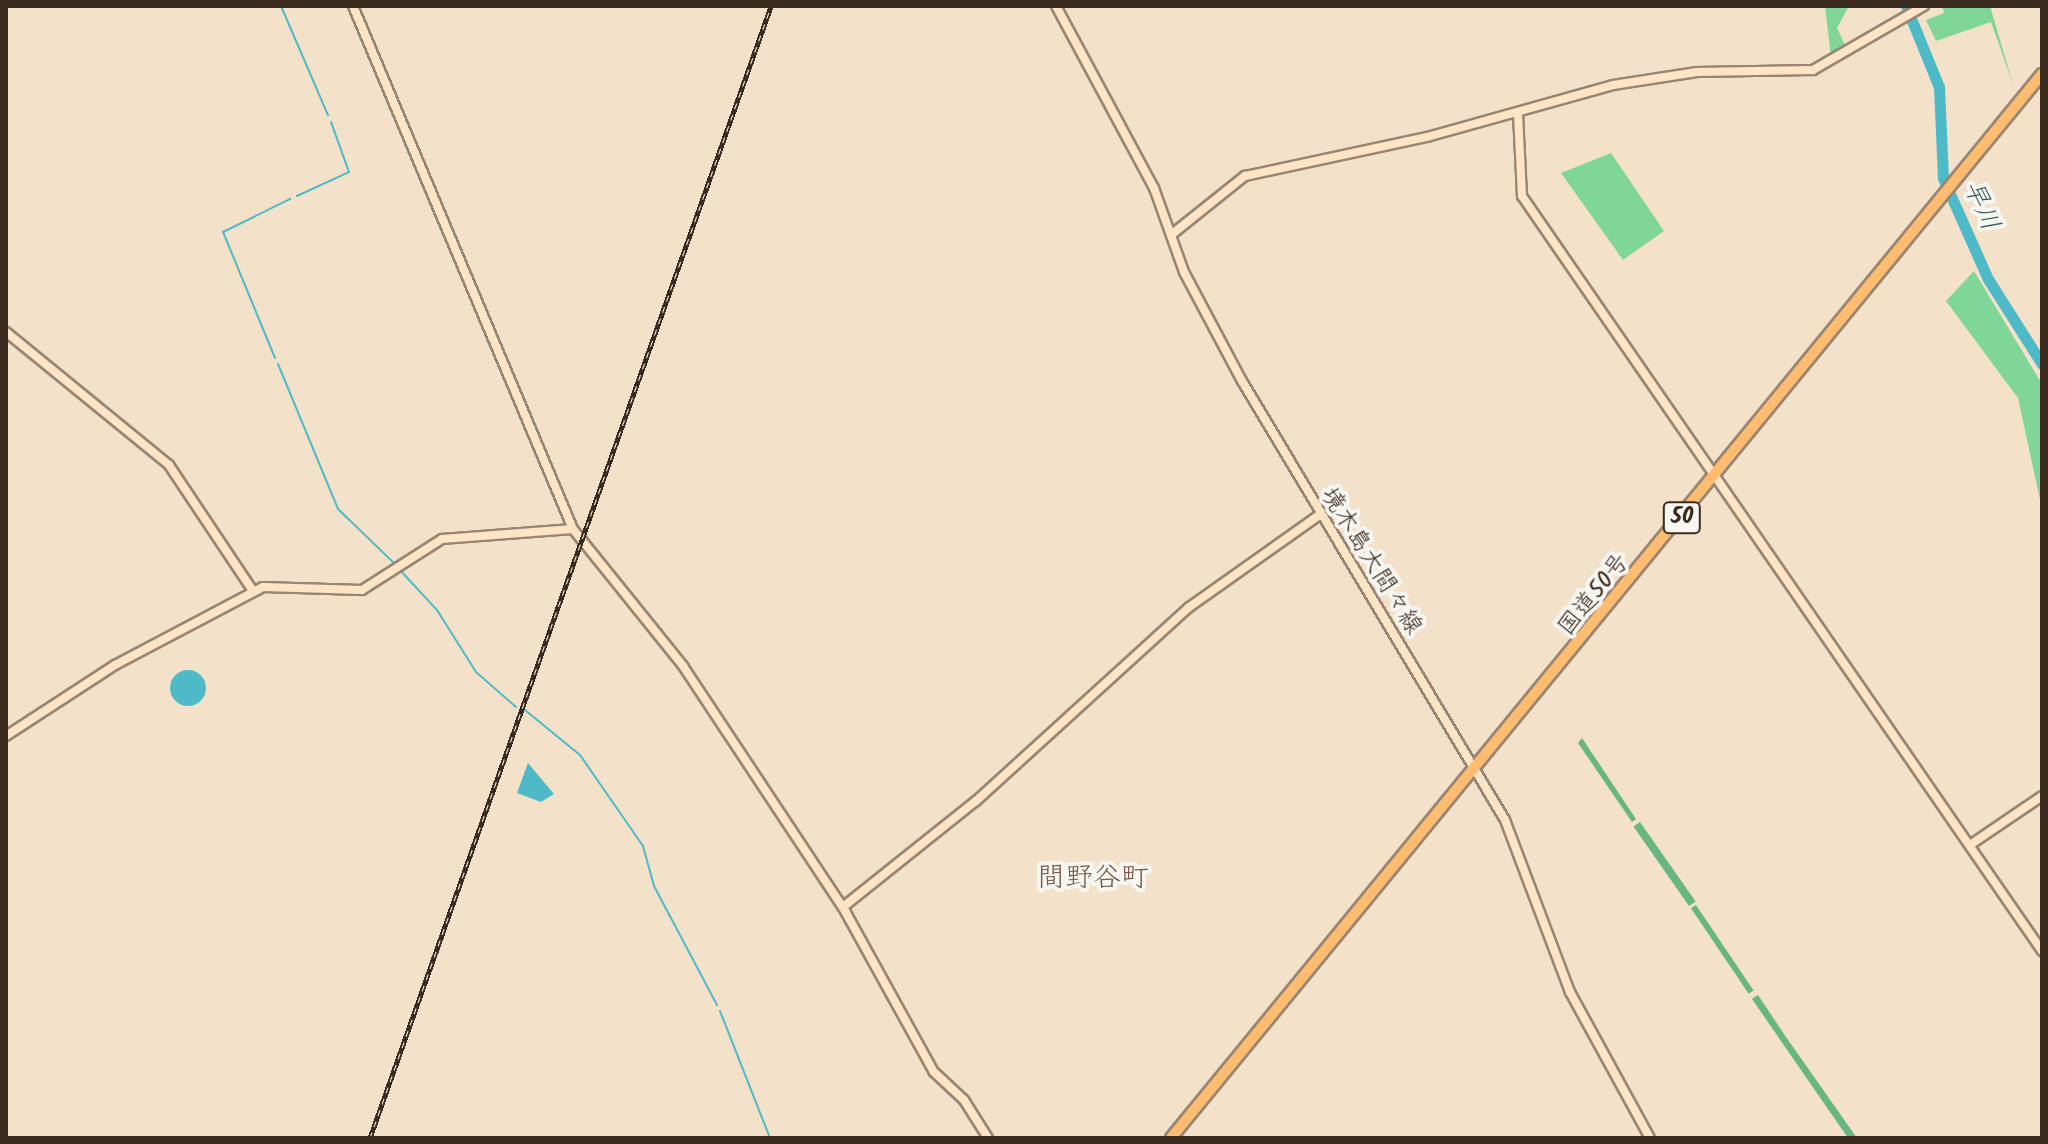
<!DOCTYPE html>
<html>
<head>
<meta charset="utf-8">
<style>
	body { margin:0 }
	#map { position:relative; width:2048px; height:1144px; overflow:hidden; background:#f4e1c9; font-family:Kalam,"Klee One",sans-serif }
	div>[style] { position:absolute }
	.green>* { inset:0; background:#80d599 }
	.forest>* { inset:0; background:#68b681; transform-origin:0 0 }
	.water>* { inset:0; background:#4ebac8 }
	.round { border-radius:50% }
	.stream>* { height:2px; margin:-1px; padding:0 1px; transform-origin:1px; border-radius:1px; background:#4ebac8 }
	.river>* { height:11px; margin:-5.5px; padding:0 5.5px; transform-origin:5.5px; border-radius:5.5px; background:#4ebac8 }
	.roads { filter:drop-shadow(2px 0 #988674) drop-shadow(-2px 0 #988674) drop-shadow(0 2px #988674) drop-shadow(0 -2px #988674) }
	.secondary>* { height:8px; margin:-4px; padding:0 4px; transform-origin:4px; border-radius:4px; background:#ffe4c6 }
	.highway>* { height:10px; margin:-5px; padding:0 5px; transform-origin:5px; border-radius:5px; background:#febc70 }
	.rail>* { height:5px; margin-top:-2.5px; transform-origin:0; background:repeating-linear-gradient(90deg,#f6f6f2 0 6px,#3b2a1e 0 12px); box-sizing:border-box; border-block:2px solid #3b2a1e }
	span { translate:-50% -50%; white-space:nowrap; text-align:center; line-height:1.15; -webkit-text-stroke:8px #f6f6f2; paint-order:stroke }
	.shield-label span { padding:2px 6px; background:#f6f6f2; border:2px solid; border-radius:6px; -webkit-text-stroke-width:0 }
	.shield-label { font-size:22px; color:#3b2a1e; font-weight:700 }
	.street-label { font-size:24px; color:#3b2a1e }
	.water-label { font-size:26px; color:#425c5a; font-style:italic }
	.quarter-label { font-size:28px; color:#785948 }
	.frame { position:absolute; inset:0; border:8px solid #3b2a1e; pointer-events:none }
</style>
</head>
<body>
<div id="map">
	<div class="green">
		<div style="clip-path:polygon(1825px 6px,1849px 6px,1837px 28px,1846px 47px,1831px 57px)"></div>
		<div style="clip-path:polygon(1942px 6px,1990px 6px,2013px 84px,1991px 22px,1936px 41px,1926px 20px,1944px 13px)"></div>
		<div style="clip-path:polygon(1611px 153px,1664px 231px,1623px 260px,1561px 173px)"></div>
		<div style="clip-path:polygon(1974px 271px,2042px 384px,2042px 509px,2018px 398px,1946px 301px)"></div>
	</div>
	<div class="forest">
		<div style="clip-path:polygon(1582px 738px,1636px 819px,1632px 822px,1578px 743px)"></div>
		<div style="left:1640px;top:822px;width:97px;height:8px;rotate:55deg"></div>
		<div style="left:1696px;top:905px;width:103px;height:6px;rotate:56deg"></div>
		<div style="clip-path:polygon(1758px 995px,1786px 1037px,1857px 1138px,1848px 1138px,1752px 999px)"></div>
	</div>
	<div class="water">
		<div class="round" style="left:170px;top:670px;width:36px;height:36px"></div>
		<div style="clip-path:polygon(528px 763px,554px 794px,541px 802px,517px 793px)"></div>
	</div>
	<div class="stream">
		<div style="left:281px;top:6px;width:119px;rotate:66.7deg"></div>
		<div style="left:297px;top:196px;width:57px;rotate:-24.8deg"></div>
		<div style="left:349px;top:172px;width:53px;rotate:-109.8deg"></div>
		<div style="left:275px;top:358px;width:136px;rotate:-112.4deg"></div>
		<div style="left:223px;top:232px;width:75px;rotate:-26.2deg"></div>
		<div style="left:278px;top:364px;width:157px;rotate:67.5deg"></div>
		<div style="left:338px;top:509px;width:79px;rotate:44deg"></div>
		<div style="left:399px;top:569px;width:56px;rotate:47.2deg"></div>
		<div style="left:437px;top:610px;width:73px;rotate:57.8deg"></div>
		<div style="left:476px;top:672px;width:53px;rotate:41.2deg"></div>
		<div style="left:525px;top:710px;width:71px;rotate:39.3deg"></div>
		<div style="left:580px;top:755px;width:111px;rotate:55.3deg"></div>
		<div style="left:643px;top:846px;width:41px;rotate:74.6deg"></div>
		<div style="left:654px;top:886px;width:135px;rotate:62.1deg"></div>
		<div style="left:720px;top:1011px;width:136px;rotate:68.5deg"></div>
	</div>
	<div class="river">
		<div style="left:1906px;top:6px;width:87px;rotate:67.8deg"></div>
		<div style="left:1939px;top:87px;width:91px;rotate:87.5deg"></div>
		<div style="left:1943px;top:178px;width:111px;rotate:66deg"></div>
		<div style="left:1988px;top:279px;width:101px;rotate:57.6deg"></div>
	</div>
	<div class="roads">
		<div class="secondary">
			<div style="left:353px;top:6px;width:567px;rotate:67.19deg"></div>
			<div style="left:1056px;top:6px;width:207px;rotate:61.7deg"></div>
			<div style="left:1154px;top:188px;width:89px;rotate:70.3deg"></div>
			<div style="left:1184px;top:272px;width:123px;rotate:62deg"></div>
			<div style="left:1242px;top:381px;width:512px;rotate:59.07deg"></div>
			<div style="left:1505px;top:820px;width:184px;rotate:69.3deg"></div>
			<div style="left:1570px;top:992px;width:166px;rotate:61.3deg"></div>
			<div style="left:1518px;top:114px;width:82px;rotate:87.2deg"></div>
			<div style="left:1522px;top:196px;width:917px;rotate:55.44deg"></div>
			<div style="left:1171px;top:235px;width:95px;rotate:-38.6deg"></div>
			<div style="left:1245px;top:176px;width:186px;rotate:-12.1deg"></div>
			<div style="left:1427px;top:137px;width:193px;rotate:-15.6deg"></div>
			<div style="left:1613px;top:85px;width:85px;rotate:-8.8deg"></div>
			<div style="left:1697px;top:72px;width:116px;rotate:-1deg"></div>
			<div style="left:1813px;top:70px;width:128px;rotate:-30deg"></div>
			<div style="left:6px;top:332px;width:210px;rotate:39.2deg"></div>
			<div style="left:169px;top:465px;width:151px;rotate:56.3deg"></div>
			<div style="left:6px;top:736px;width:130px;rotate:-33.1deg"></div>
			<div style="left:115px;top:665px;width:167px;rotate:-27.8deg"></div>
			<div style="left:263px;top:587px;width:99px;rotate:1.7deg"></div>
			<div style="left:362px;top:590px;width:95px;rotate:-32.5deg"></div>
			<div style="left:442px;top:539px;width:131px;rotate:-4.4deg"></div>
			<div style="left:573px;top:529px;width:176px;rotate:51.2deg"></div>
			<div style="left:683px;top:666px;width:294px;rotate:56.5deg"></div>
			<div style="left:845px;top:911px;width:184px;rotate:61.1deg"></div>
			<div style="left:934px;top:1072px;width:41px;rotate:43deg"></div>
			<div style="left:964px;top:1100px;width:45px;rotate:57.7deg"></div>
			<div style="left:1970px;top:845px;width:87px;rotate:-34.2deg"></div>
			<div style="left:843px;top:907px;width:170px;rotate:-38.6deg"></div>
			<div style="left:976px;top:801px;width:287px;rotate:-42.3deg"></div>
			<div style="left:1188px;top:608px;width:159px;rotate:-35.3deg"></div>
		</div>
		<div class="highway">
			<div style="left:1171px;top:1138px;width:1375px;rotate:-50.7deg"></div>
		</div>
	</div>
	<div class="rail">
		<div style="left:370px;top:1138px;width:1201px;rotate:-70.49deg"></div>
	</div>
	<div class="shield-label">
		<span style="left:1682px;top:518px">50</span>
	</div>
	<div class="street-label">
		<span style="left:1371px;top:561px;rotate:58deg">境木島大間々線</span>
		<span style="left:1594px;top:595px;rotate:-51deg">国道50号</span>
	</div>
	<div class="water-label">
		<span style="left:1980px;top:206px;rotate:66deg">早川</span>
	</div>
	<div class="quarter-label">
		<span style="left:1093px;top:879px">間野谷町</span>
	</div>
	<div class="frame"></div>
</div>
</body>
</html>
